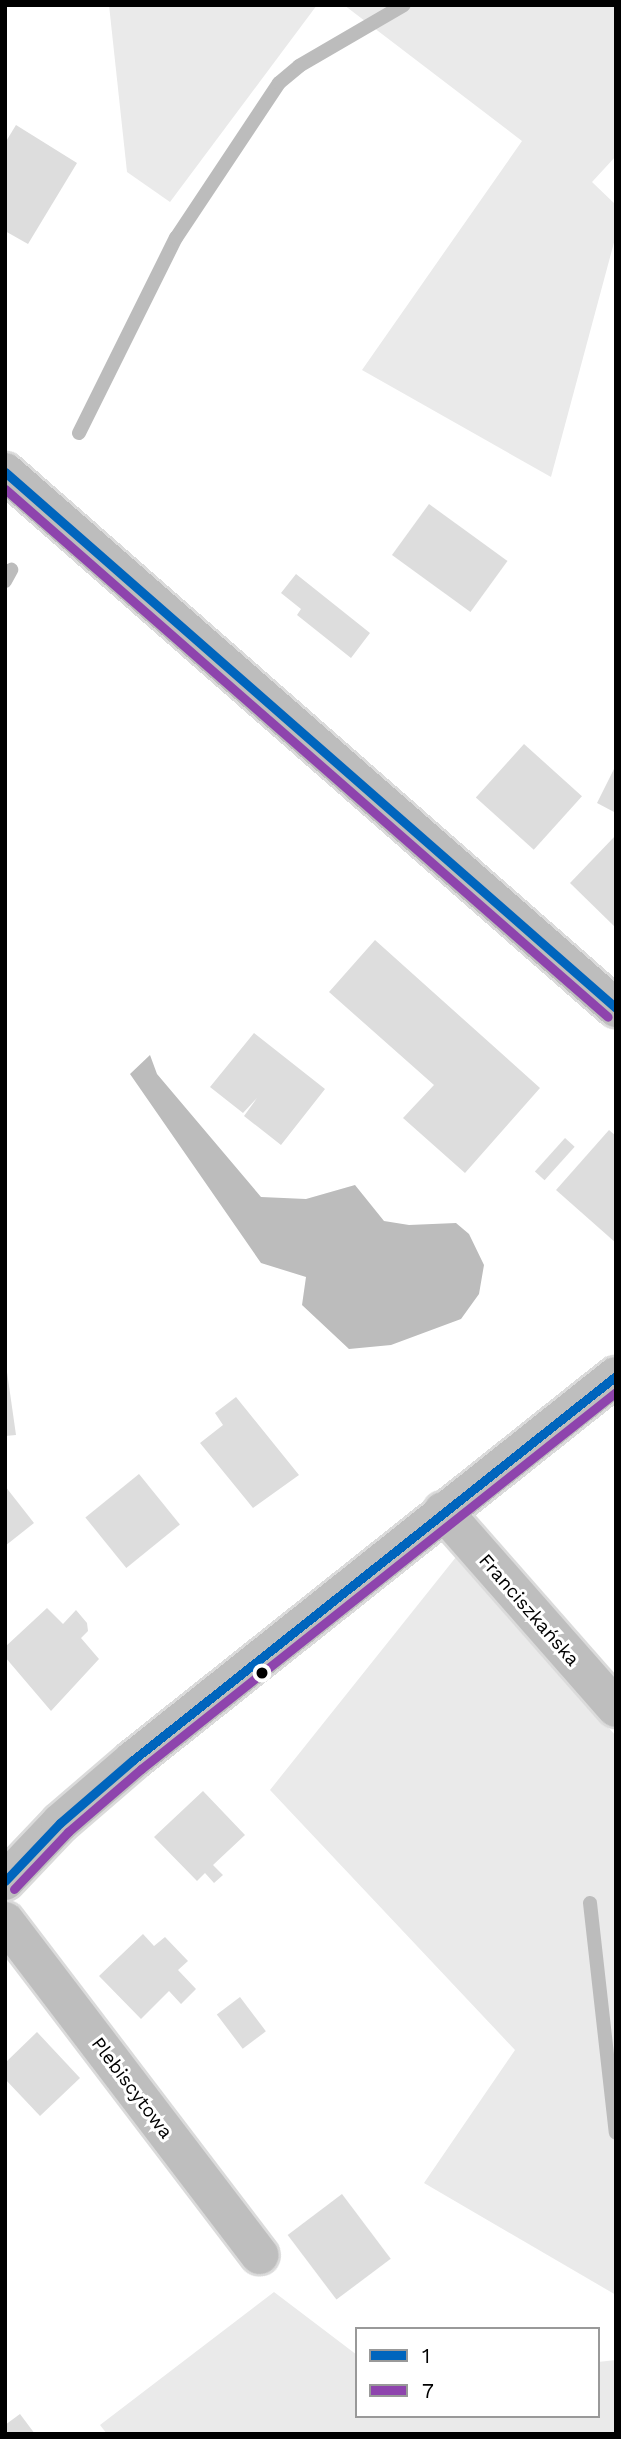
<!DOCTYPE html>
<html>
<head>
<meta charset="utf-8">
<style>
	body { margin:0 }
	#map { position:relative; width:621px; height:2439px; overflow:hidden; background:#fff; font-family:"Work Sans",sans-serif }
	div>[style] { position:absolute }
	.green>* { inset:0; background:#eaeaea }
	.water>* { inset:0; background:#bcbcbc }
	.stream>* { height:14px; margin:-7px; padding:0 7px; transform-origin:7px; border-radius:7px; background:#bcbcbc }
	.building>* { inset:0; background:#ddd; transform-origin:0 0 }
	.roads { filter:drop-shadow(2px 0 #dbdbdb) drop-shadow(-2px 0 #dbdbdb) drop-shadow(0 2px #dbdbdb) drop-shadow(0 -2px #dbdbdb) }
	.minor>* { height:38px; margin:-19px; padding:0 19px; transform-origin:19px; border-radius:19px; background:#bebebe }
	.major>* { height:38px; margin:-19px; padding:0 19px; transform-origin:19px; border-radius:19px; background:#bdbdbd }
	.bus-1>* { height:9px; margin:-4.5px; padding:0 4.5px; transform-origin:4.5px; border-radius:4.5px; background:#0065bd }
	.bus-2>* { height:9px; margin:-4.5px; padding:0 4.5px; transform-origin:4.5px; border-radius:4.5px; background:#8e44ad }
	.dots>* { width:19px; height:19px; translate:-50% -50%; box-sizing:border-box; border:4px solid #fff; border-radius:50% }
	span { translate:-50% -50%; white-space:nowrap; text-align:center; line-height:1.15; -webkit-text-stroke:6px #fff; paint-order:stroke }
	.street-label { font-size:19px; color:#000 }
	.frame { position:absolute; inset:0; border:7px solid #000; pointer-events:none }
	.legend { position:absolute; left:355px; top:2327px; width:245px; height:91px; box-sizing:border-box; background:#fff; border:2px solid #999; margin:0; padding:9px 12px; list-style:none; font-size:21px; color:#000 }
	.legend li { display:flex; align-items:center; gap:14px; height:35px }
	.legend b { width:35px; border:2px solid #999 }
</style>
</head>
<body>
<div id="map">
	<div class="green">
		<div style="clip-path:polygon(317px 5px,170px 202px,127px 172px,109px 5px)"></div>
		<div style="clip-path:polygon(344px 5px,616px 5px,616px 156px,592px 182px,616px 205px,616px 235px,551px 477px,362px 370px,522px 141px)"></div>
		<div style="clip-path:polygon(456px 1557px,616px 1736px,616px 2295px,424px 2183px,515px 2050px,270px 1790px)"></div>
		<div style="clip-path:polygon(274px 2292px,357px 2355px,357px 2416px,598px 2416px,598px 2362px,616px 2360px,616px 2434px,107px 2434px,100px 2425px)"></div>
	</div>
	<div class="water">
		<div style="clip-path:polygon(150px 1055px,157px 1074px,261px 1197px,306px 1199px,355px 1185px,384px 1221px,409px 1225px,456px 1223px,469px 1234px,484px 1265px,479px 1294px,461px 1319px,391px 1345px,349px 1349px,302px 1305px,306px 1277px,261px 1263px,130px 1074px)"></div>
	</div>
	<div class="stream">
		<div style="left:79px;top:433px;width:218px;rotate:-63.6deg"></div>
		<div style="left:176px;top:238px;width:186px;rotate:-56.4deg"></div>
		<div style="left:279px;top:83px;width:26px;rotate:-40deg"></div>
		<div style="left:299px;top:66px;width:121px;rotate:-30.2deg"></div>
		<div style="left:5px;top:581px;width:13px;rotate:-61deg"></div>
		<div style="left:590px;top:1903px;width:231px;rotate:83.6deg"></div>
	</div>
	<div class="building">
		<div style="clip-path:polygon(16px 125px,77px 163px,28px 244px,5px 231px,5px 143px)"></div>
		<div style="left:429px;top:504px;width:97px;height:63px;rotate:36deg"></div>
		<div style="clip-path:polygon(296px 574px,370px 633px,351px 658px,297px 615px,301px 609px,281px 593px)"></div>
		<div style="left:524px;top:744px;width:78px;height:72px;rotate:42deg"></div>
		<div style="clip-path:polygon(616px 765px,616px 813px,597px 803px)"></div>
		<div style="clip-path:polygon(616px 835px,616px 928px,570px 883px)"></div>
		<div style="clip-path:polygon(375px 940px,540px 1088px,465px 1173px,403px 1118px,434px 1085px,329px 992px)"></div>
		<div style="clip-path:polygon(254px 1033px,325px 1089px,281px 1145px,244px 1116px,257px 1098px,243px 1113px,210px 1087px)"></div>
		<div style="clip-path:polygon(609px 1130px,616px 1136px,616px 1243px,556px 1190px)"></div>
		<div style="left:565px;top:1138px;width:13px;height:45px;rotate:42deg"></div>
		<div style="clip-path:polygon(5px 1358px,16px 1435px,5px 1436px)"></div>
		<div style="clip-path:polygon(236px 1397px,299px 1475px,253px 1508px,200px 1443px,223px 1425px,215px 1413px)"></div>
		<div style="left:139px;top:1474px;width:65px;height:69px;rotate:51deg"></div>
		<div style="clip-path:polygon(5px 1486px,34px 1523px,5px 1546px)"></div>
		<div style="clip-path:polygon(47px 1608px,63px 1624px,76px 1610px,87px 1623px,88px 1631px,81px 1638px,99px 1659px,51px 1711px,5px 1657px,5px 1647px)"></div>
		<div style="clip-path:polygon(203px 1791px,245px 1835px,213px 1865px,223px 1875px,214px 1883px,205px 1873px,197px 1881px,154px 1837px)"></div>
		<div style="clip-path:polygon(143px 1934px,154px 1946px,165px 1937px,188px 1961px,178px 1970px,196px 1989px,181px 2004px,169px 1991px,141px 2019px,99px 1976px)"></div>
		<div style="left:240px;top:1997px;width:43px;height:29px;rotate:53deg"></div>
		<div style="clip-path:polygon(37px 2032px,80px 2078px,40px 2116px,5px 2079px,5px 2063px)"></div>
		<div style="left:342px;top:2194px;width:81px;height:68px;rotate:53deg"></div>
		<div style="clip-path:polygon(20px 2414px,35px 2434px,5px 2434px,5px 2425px)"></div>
	</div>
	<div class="roads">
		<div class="minor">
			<div style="left:443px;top:1511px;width:262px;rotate:48.7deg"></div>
			<div style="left:5px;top:1881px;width:80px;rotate:-46.5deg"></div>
			<div style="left:60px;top:1823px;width:96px;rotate:-40.8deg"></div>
			<div style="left:133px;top:1760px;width:617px;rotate:-38.49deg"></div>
			<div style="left:5px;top:1921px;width:420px;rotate:52.7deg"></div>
		</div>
		<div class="major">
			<div style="left:5px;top:472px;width:813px;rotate:41.26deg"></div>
		</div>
	</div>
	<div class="bus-1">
		<div style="left:5px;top:472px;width:813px;rotate:41.26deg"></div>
		<div style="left:5px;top:1881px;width:80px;rotate:-46.5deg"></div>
		<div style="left:60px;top:1823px;width:96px;rotate:-40.8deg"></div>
		<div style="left:133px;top:1760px;width:617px;rotate:-38.49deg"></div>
	</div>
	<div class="bus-2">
		<div style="left:5px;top:489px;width:801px;rotate:41.21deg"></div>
		<div style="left:14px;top:1889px;width:79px;rotate:-46.5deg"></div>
		<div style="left:68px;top:1832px;width:96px;rotate:-40.8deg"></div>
		<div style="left:141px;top:1769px;width:606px;rotate:-38.44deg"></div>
	</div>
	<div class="dots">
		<div style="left:262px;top:1673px;background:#000"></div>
	</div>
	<div class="street-label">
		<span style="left:529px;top:1610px;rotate:49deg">Franciszkańska</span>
		<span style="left:132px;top:2088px;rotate:53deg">Plebiscytowa</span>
	</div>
	<div class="frame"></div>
	<ul class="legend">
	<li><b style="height:9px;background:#0065bd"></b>1</li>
	<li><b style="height:9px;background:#8e44ad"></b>7</li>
	</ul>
</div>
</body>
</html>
